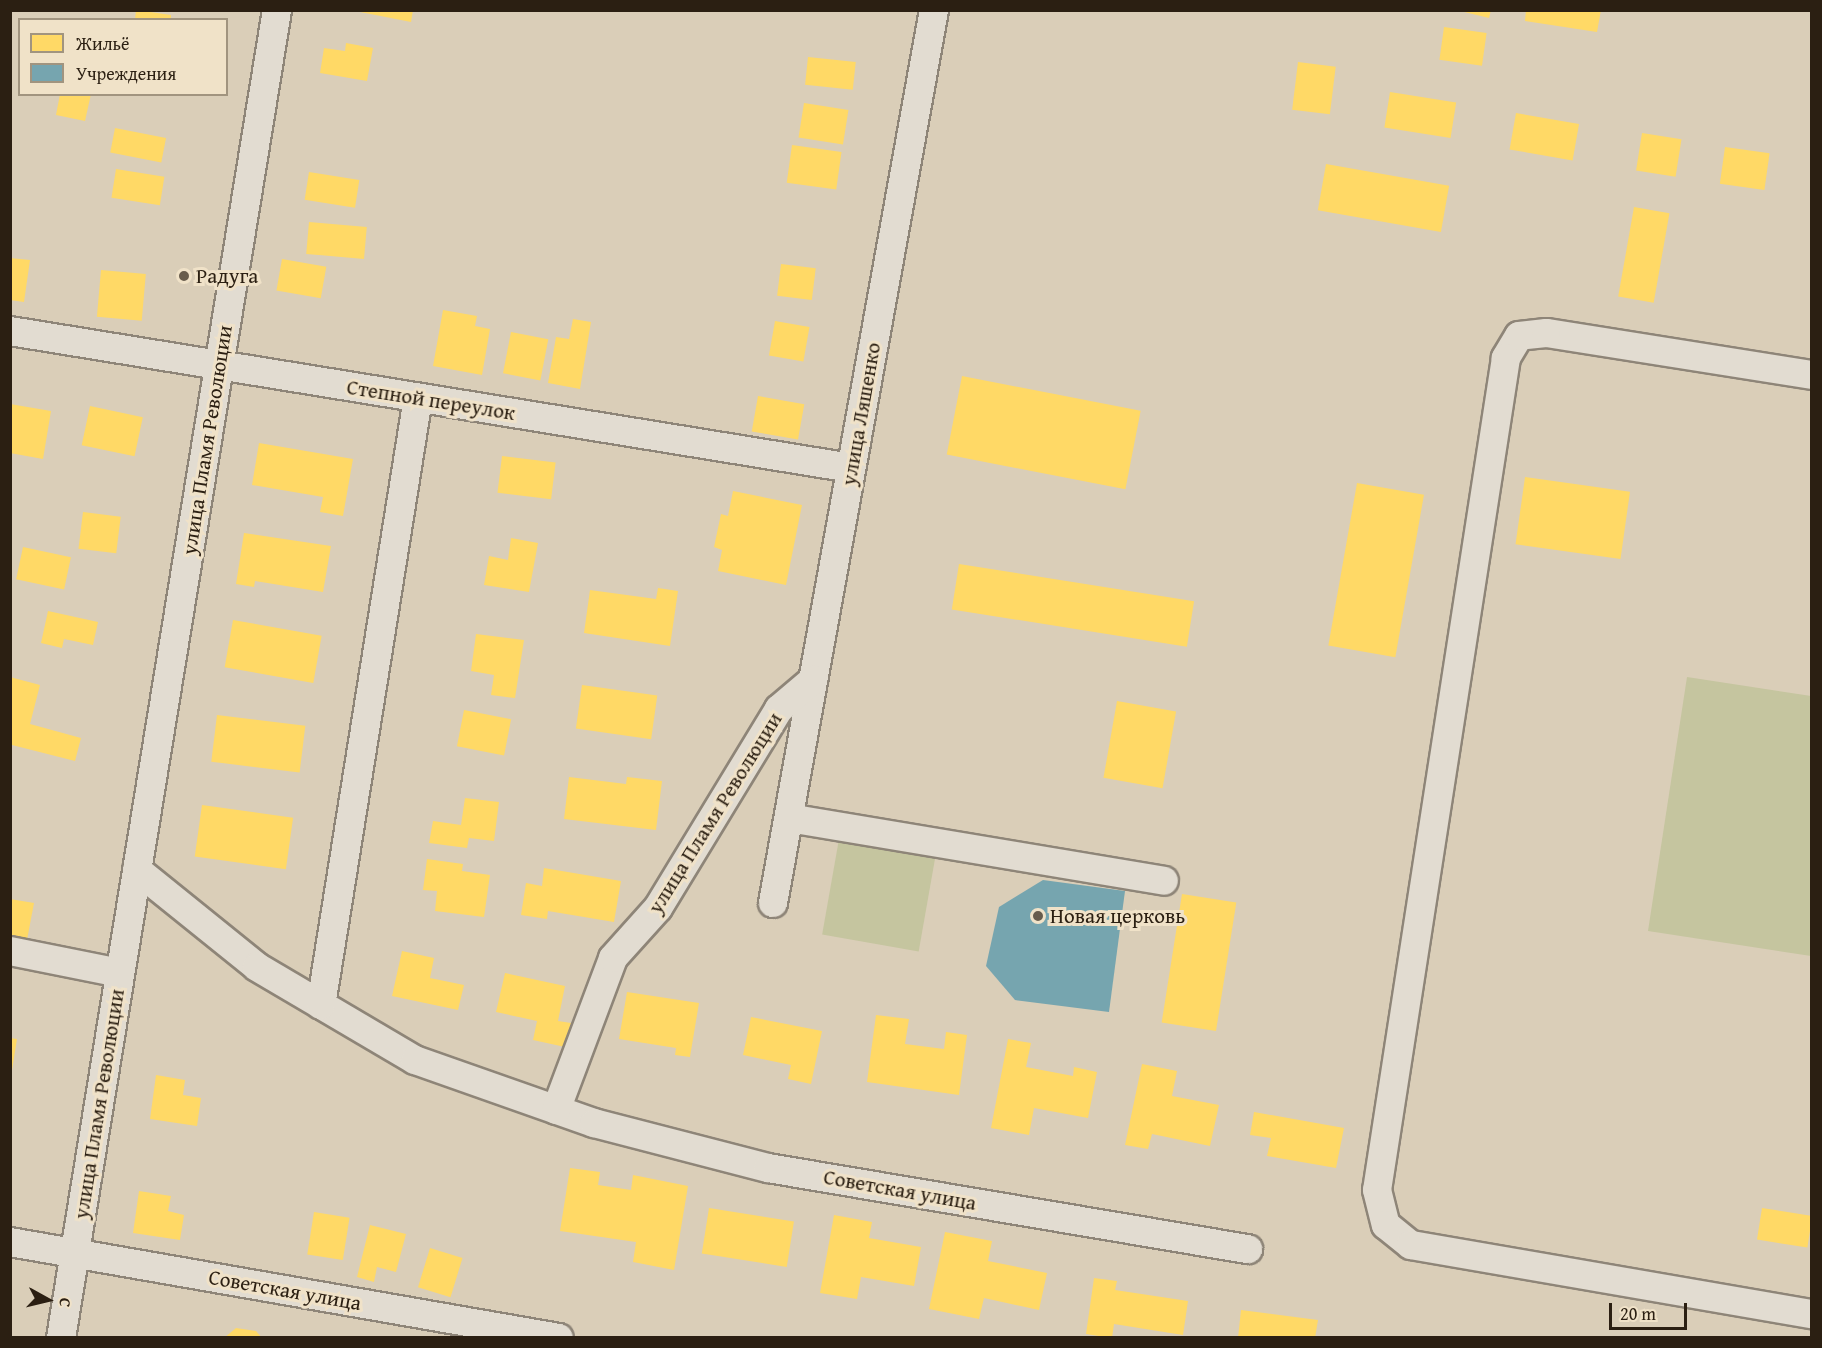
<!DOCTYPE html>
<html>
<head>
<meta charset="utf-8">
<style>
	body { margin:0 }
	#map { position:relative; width:1822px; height:1348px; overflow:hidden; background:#daceb8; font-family:"Gentium Book Plus",serif }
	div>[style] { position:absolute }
	.green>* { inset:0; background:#c5c59f; transform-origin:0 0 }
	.homes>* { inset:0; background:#ffd966; transform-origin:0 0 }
	.public>* { inset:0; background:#76a5af }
	.roads { filter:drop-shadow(2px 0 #8e8578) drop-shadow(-2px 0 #8e8578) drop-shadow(0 2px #8e8578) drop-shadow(0 -2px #8e8578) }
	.minor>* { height:28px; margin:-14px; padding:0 14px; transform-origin:14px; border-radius:14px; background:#e2dcd1 }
	.dots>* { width:16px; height:16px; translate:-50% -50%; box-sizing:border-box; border:3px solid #f0e2c8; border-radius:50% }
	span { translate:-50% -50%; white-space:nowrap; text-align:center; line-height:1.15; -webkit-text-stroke:6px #f0e2c8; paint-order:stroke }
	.poi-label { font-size:21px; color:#2b1f12 }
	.left { translate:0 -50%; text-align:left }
	.street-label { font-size:21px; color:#2b1f12 }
	.frame { position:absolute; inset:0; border:12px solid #2b1f12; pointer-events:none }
	.legend { position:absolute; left:18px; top:18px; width:210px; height:78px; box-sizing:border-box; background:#f0e2c8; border:2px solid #a1947f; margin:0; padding:8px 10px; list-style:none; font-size:18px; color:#2b1f12 }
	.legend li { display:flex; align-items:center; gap:12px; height:30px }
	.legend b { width:30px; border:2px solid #a1947f }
	.north { position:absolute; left:18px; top:1270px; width:60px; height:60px; -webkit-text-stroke:4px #f0e2c8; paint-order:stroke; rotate:98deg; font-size:16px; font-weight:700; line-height:24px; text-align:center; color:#2b1f12 }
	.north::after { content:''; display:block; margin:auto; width:21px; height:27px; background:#2b1f12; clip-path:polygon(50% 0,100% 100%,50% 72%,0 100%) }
	.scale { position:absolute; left:1609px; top:1303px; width:78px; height:27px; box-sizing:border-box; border:3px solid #2b1f12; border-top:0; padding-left:8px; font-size:18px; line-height:21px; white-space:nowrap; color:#2b1f12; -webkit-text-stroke:4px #f0e2c8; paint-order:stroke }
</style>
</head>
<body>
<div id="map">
	<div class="green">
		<div style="clip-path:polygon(1687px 677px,1811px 696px,1811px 956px,1648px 931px)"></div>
		<div style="left:839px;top:839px;width:98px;height:97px;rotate:10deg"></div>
	</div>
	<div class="homes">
		<div style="clip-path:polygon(136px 10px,171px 15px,171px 20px,135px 20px)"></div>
		<div style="clip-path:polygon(350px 10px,413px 10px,411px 22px)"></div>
		<div style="clip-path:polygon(1456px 10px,1491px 10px,1489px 18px)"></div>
		<div style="clip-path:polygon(1526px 10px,1601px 10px,1597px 32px,1525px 21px)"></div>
		<div style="left:1444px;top:27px;width:43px;height:33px;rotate:8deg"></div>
		<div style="clip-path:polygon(346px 43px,373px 48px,367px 81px,320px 73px,324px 48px,345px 51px)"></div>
		<div style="left:808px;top:57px;width:48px;height:28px;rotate:6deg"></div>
		<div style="left:1298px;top:62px;width:38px;height:48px;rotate:7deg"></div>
		<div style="left:1390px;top:92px;width:67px;height:36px;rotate:9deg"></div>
		<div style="clip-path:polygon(60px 94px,91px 94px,85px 121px,56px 115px)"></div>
		<div style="left:804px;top:103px;width:45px;height:35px;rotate:9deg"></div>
		<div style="left:1516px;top:113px;width:64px;height:37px;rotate:10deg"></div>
		<div style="left:115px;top:128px;width:52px;height:25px;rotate:11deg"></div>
		<div style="left:1642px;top:133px;width:40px;height:38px;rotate:9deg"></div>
		<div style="left:792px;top:145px;width:50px;height:38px;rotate:8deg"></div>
		<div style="left:1725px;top:147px;width:45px;height:37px;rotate:8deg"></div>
		<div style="left:1326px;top:164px;width:125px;height:47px;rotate:10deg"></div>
		<div style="left:116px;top:169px;width:49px;height:29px;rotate:9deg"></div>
		<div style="left:309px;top:172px;width:51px;height:28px;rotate:9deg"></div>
		<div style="left:1634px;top:207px;width:36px;height:91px;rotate:10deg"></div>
		<div style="left:309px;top:222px;width:58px;height:32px;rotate:5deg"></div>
		<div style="clip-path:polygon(10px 258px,30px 260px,24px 302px,10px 300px)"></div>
		<div style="left:282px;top:259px;width:45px;height:32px;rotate:10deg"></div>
		<div style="left:781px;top:264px;width:35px;height:32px;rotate:7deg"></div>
		<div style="left:101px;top:270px;width:45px;height:47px;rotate:5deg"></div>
		<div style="clip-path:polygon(443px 310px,477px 316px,475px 326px,490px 329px,482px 375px,433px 366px)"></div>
		<div style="clip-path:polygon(573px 319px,591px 322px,580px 389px,548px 383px,556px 337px,569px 339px)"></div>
		<div style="left:775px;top:321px;width:35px;height:35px;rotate:10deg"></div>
		<div style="left:511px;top:332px;width:38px;height:42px;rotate:11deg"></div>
		<div style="left:962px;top:376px;width:182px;height:80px;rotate:11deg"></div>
		<div style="left:758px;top:396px;width:47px;height:36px;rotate:10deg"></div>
		<div style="clip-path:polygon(10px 404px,51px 411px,43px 459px,10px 453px)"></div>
		<div style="left:90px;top:406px;width:54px;height:40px;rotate:12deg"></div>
		<div style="clip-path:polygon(259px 443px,353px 459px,343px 516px,320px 512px,323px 497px,252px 485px)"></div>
		<div style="left:502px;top:456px;width:54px;height:37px;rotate:7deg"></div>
		<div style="left:1525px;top:477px;width:106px;height:68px;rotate:8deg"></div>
		<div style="left:1357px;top:483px;width:68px;height:165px;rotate:10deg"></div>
		<div style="clip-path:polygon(733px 491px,802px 505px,786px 585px,718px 571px,722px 550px,714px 547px,721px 514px,728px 516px)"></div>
		<div style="left:83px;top:512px;width:38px;height:37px;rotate:7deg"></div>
		<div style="clip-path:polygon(244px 533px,331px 546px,323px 592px,255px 581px,254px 587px,236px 584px)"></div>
		<div style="clip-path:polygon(511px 538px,538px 543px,529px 592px,484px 585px,489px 556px,508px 560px)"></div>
		<div style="left:23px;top:547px;width:49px;height:33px;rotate:12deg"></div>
		<div style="left:959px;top:564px;width:238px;height:46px;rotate:9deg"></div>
		<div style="clip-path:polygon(658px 588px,678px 591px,670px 646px,584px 633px,590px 590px,656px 599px)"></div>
		<div style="clip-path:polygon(48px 611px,98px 622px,93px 645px,64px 639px,62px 648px,41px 643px)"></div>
		<div style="left:233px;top:620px;width:90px;height:48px;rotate:10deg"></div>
		<div style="clip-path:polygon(476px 634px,524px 640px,515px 698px,491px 695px,494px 675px,471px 671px)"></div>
		<div style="clip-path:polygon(10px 677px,40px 685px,30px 724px,81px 738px,75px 761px,12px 745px)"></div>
		<div style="left:582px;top:685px;width:76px;height:44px;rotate:8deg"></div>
		<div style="left:1117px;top:701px;width:60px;height:78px;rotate:10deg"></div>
		<div style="left:464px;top:710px;width:48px;height:37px;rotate:11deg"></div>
		<div style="left:217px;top:715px;width:89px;height:47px;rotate:7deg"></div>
		<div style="clip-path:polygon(569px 777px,626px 784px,627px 777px,662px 781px,656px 830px,564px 819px)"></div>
		<div style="clip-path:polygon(465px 798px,499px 802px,494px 841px,469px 838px,467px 848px,429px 843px,433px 821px,461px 825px)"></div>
		<div style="left:202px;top:805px;width:92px;height:52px;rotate:8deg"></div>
		<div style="clip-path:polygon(427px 859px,463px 864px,462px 871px,490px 875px,484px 917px,435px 911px,437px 891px,423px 890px)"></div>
		<div style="clip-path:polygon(544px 868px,621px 881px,614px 922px,548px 911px,547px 919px,521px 915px,526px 883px,542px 886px)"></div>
		<div style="left:1182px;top:894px;width:55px;height:130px;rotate:9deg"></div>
		<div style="clip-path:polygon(10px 899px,34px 903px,26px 945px,10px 942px)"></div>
		<div style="clip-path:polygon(402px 951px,434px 958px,430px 978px,464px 985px,458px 1010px,392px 996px)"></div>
		<div style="clip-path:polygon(505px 973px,565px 986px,558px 1021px,571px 1023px,565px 1047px,533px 1040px,537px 1021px,496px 1012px)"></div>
		<div style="clip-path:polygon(627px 992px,699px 1003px,690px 1057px,675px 1055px,676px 1048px,619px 1039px)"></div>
		<div style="clip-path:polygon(876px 1015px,909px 1019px,905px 1044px,944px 1049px,946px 1032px,967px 1035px,959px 1095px,867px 1082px)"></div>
		<div style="clip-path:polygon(751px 1017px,822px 1031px,811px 1084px,788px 1079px,791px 1065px,743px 1055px)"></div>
		<div style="clip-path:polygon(10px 1038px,17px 1039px,12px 1070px,10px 1070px)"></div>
		<div style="clip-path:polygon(1008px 1039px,1031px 1043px,1026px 1067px,1073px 1076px,1074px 1067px,1097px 1072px,1088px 1118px,1034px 1108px,1029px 1135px,991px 1128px)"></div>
		<div style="clip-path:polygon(1142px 1064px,1177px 1071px,1172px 1096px,1219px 1105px,1210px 1146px,1152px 1134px,1148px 1149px,1125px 1145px)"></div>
		<div style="clip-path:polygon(156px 1075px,185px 1080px,183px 1095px,201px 1098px,197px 1126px,150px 1119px)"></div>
		<div style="clip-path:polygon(1254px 1112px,1344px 1128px,1336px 1168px,1267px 1156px,1271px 1138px,1250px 1135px)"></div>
		<div style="clip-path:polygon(570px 1168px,600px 1172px,598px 1185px,631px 1190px,633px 1175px,688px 1186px,674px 1270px,633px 1262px,636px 1242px,560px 1231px)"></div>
		<div style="clip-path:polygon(139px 1191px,171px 1196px,168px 1211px,184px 1215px,180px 1240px,133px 1233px)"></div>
		<div style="left:709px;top:1208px;width:86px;height:46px;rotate:9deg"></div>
		<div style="left:1762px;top:1208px;width:51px;height:32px;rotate:9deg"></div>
		<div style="left:314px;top:1212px;width:36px;height:43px;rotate:9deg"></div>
		<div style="clip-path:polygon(834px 1215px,872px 1222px,869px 1238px,921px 1247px,914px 1286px,861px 1277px,857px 1299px,820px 1293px)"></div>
		<div style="clip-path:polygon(370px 1225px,406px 1234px,396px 1272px,377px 1267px,374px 1282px,357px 1277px)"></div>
		<div style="clip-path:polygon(945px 1232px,992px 1241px,988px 1261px,1047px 1273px,1039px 1310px,984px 1298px,979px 1319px,929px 1309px)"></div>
		<div style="left:430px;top:1248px;width:34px;height:41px;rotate:17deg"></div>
		<div style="clip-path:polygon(1094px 1278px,1117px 1281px,1115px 1290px,1188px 1301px,1183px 1335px,1114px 1324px,1112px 1338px,1086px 1334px)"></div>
		<div style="clip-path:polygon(1241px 1310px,1318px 1320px,1315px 1338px,1238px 1338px)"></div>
		<div style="clip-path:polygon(236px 1328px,256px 1331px,262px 1338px,224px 1338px)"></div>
	</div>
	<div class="public">
		<div style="clip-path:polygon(1043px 880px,1125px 891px,1109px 1012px,1015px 1000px,986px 966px,999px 907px)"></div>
	</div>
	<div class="roads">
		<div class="minor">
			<div style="left:10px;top:331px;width:852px;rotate:9.25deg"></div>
			<div style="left:1812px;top:375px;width:269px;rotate:-171deg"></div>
			<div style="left:1546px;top:333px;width:27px;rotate:174deg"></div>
			<div style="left:1519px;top:336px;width:26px;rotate:121deg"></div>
			<div style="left:1506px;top:358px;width:842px;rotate:98.81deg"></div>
			<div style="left:1377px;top:1190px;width:36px;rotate:76deg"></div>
			<div style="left:1386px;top:1225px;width:32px;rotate:39deg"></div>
			<div style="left:1411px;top:1245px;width:407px;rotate:9.8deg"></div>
			<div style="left:789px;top:818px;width:380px;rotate:9.5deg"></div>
			<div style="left:137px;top:870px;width:154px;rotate:38.9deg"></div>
			<div style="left:257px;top:967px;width:183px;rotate:30.5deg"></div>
			<div style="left:415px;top:1060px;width:190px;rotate:19.4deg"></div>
			<div style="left:594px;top:1123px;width:180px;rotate:14.5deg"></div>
			<div style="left:768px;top:1168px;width:487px;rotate:9.6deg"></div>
			<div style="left:773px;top:903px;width:907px;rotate:-79.78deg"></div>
			<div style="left:10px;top:951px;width:112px;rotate:11.3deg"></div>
			<div style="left:321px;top:1005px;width:615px;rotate:-80.92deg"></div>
			<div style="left:556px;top:1110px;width:162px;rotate:-69.4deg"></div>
			<div style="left:613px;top:958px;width:67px;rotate:-48deg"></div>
			<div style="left:658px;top:908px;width:233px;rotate:-58.7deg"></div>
			<div style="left:779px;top:709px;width:45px;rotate:-40.5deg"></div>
			<div style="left:10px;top:1242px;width:557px;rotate:9.92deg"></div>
			<div style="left:61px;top:1338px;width:1345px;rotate:-80.76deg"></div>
		</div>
	</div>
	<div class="dots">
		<div style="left:184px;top:276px;background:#685c4c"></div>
		<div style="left:1038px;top:916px;background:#685c4c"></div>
	</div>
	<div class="poi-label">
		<span class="left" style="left:196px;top:276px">Радуга</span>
		<span class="left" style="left:1050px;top:916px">Новая церковь</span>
	</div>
	<div class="street-label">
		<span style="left:431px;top:400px;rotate:9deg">Степной переулок</span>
		<span style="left:861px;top:414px;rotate:-80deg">улица Ляшенко</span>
		<span style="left:207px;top:440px;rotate:-81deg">улица Пламя Революции</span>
		<span style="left:715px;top:813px;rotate:-58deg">улица Пламя Революции</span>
		<span style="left:99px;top:1104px;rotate:-81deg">улица Пламя Революции</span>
		<span style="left:900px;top:1190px;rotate:10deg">Советская улица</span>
		<span style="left:285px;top:1290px;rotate:10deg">Советская улица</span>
	</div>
	<div class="frame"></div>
	<ul class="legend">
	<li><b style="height:16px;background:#ffd966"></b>Жильё</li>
	<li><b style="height:16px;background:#76a5af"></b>Учреждения</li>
	</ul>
	<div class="north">С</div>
	<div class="scale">20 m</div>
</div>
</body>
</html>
